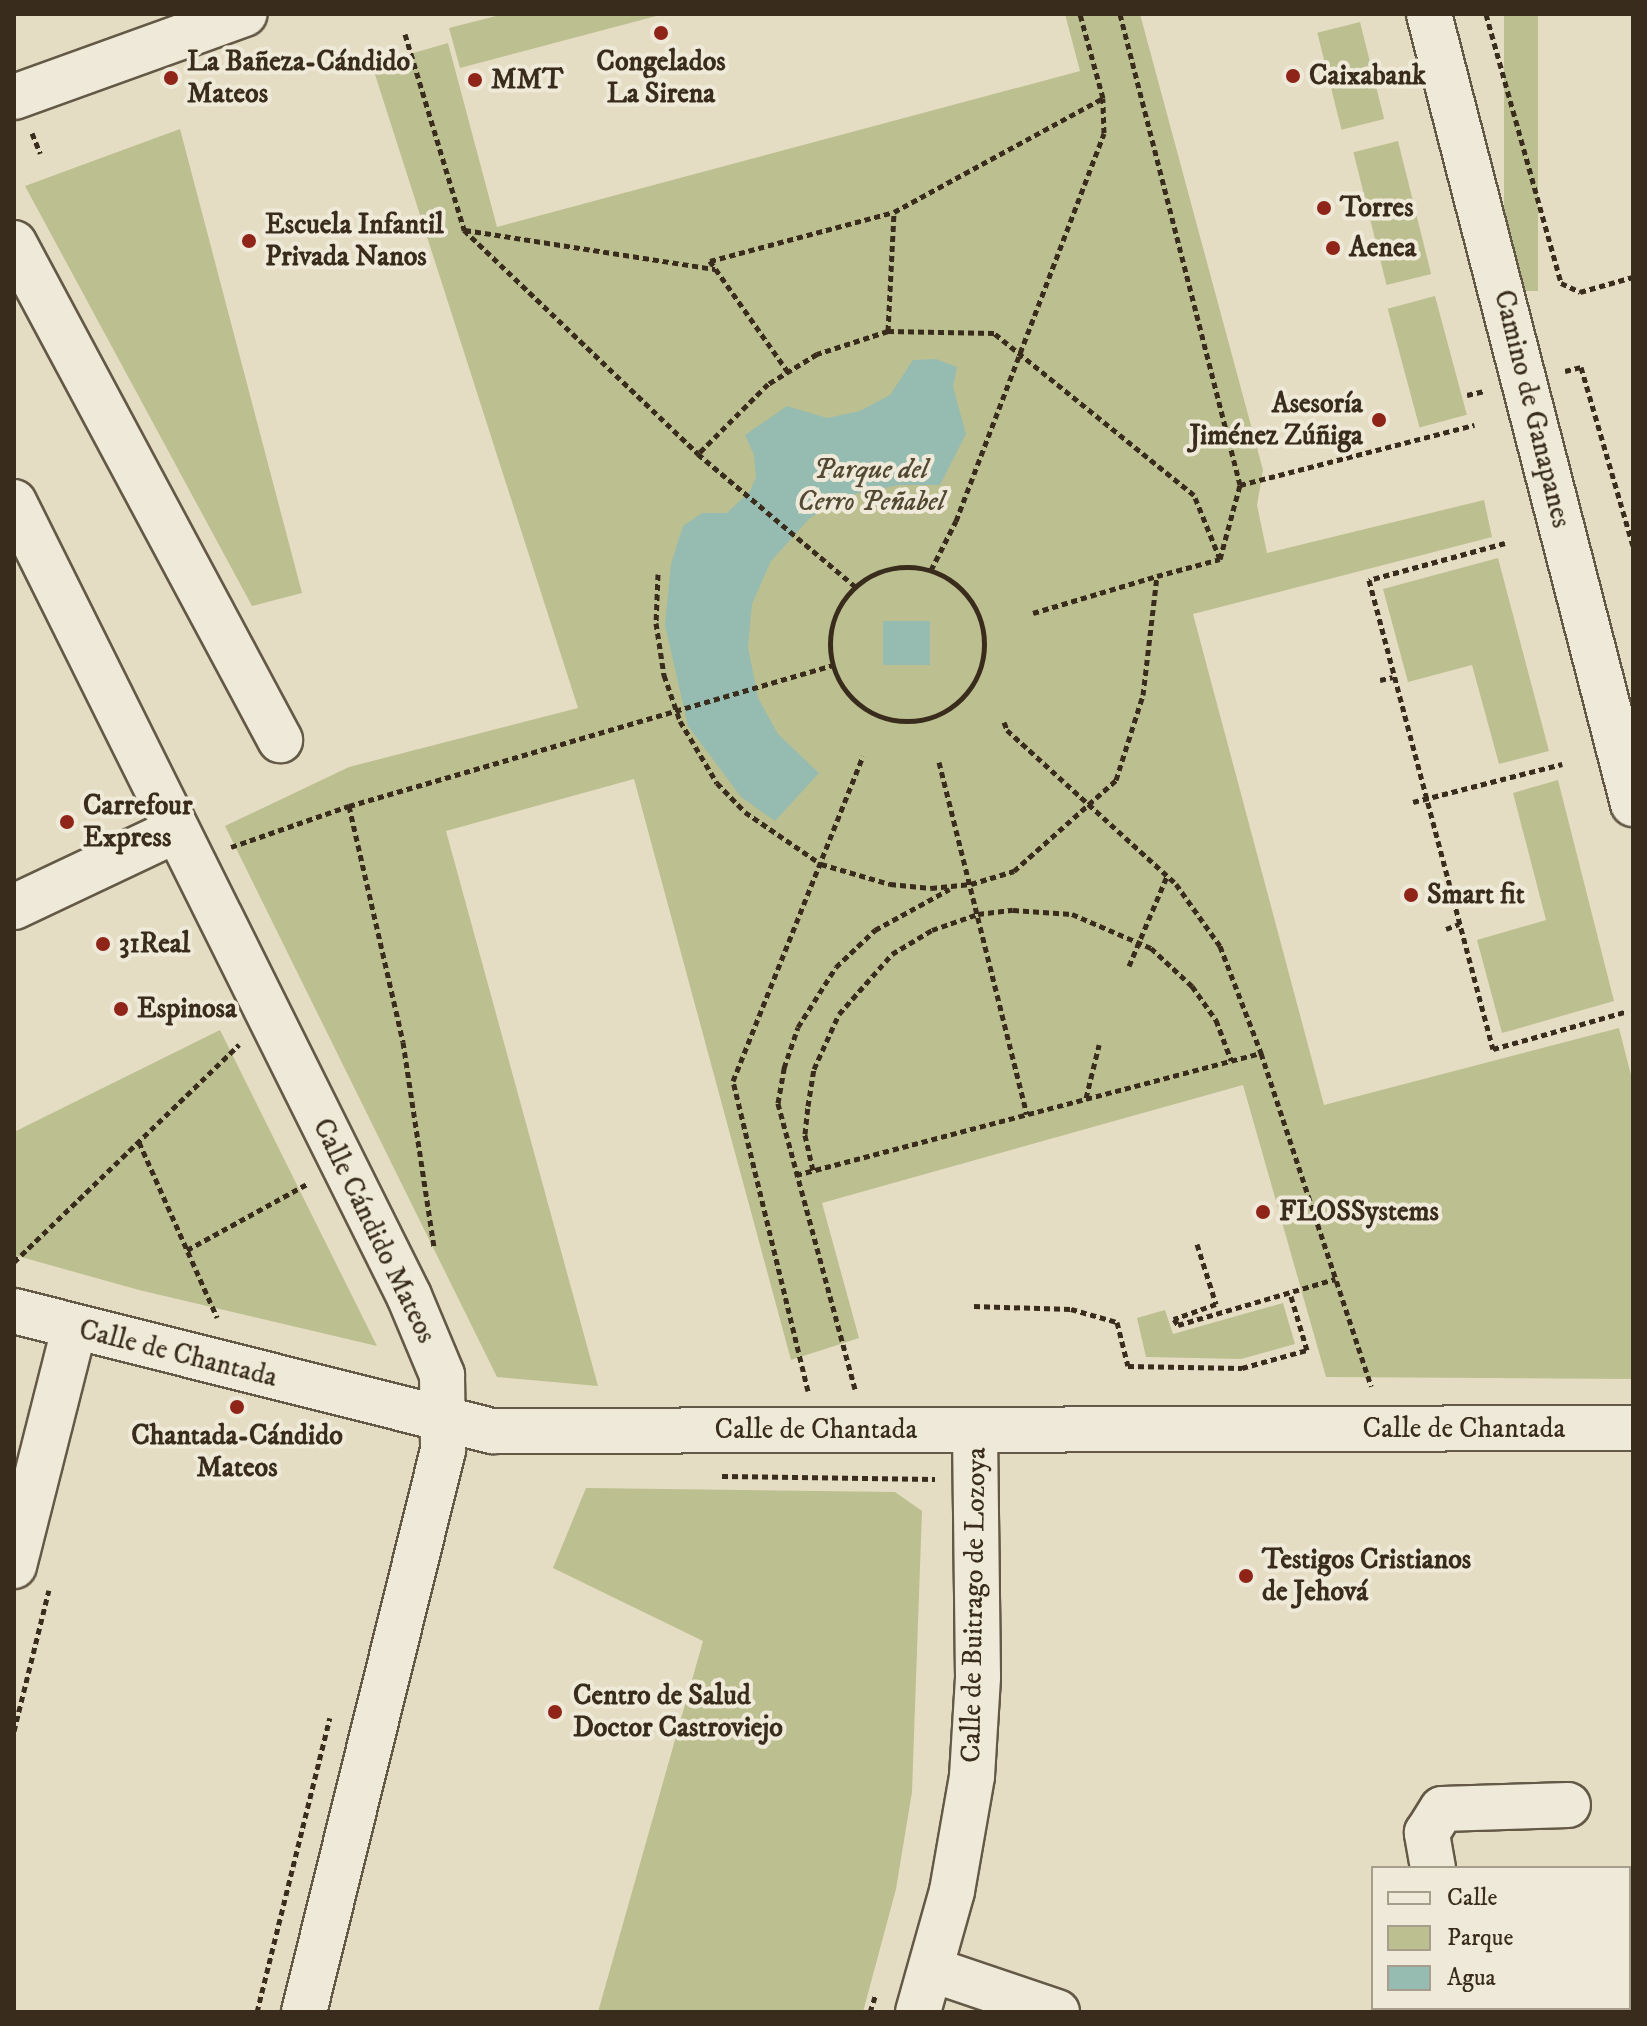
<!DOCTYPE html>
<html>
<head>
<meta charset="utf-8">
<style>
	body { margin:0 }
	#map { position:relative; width:1647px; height:2026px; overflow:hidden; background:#e5ddc3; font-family:"IM FELL DW Pica",serif }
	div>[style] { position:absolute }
	.green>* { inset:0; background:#bcbf8f; transform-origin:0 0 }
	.water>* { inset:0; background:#96bcb1; transform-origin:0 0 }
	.path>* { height:5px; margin-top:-2.5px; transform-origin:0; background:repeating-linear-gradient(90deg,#392c1c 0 6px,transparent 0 10px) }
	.path>.ring { margin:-2.5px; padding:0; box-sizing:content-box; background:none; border:5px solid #392c1c; border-radius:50% }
	.roads { filter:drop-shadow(2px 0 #645846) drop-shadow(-2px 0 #645846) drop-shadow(0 2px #645846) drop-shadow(0 -2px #645846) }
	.minor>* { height:44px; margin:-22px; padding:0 22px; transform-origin:22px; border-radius:22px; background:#eee9d8 }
	.dots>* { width:22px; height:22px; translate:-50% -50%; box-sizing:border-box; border:4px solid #eee9d8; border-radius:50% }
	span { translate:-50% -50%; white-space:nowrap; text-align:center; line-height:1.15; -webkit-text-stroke:8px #eee9d8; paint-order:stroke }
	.poi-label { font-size:28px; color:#392c1c; font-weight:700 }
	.left { translate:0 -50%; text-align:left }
	.right { translate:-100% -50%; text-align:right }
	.street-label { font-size:28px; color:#392c1c }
	.park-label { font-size:28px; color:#534933; font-style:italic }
	.frame { position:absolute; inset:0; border:16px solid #392c1c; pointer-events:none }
	.legend { position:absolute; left:1371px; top:1866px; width:260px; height:144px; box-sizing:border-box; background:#eee9d8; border:2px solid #a69d8d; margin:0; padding:10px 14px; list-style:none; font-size:24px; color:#392c1c }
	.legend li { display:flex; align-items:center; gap:16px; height:40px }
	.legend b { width:40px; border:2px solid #a69d8d }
</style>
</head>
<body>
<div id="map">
	<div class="green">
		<div style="clip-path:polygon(504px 14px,664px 14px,460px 68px,449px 28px)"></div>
		<div style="clip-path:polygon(1065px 14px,1140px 14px,1263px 470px,1257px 505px,1267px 553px,1484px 500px,1492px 537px,1193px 614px,1324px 1105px,1619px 1028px,1633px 1083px,1633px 1379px,1326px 1377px,1243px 1085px,822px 1203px,859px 1338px,791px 1360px,634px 779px,446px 831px,598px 1386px,497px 1377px,225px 826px,349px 767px,578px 708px,372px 65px,448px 43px,497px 227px,1080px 71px)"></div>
		<div style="left:1504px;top:14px;width:34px;height:277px"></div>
		<div style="left:1360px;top:22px;width:100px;height:44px;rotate:76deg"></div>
		<div style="clip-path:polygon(180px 129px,302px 593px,252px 606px,25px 186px)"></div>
		<div style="left:1398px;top:141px;width:137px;height:46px;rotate:76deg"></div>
		<div style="left:1435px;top:296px;width:123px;height:49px;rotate:75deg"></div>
		<div style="clip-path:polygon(1498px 558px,1549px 751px,1499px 764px,1472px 665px,1408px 682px,1383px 589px)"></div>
		<div style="clip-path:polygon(1558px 780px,1614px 1001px,1502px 1033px,1477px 940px,1546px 920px,1513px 793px)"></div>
		<div style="clip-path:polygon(220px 1030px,377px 1346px,139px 1290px,14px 1255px,14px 1132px)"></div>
		<div style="clip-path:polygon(1283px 1303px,1295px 1344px,1241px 1359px,1146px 1357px,1137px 1318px,1165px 1310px,1173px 1334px)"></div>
		<div style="clip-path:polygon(586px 1488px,895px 1492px,922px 1511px,912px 1792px,896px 1889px,863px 2012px,598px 2012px,703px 1641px,553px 1568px)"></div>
	</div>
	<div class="water">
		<div style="clip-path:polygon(936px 359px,957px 367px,953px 387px,966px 434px,940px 485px,899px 485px,841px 497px,809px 519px,771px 561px,752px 604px,748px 647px,758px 698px,778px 734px,819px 773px,775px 821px,741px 797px,688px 726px,665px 625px,671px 564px,683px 526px,702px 513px,727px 513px,750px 491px,756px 477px,754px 455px,745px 435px,787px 406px,827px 418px,860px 411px,890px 395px,913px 360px)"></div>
		<div style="left:883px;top:621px;width:47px;height:44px"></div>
	</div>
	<div class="path">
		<div style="left:1120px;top:14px;width:486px;rotate:75.7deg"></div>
		<div style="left:1486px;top:14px;width:279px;rotate:74.4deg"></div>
		<div style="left:1561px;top:283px;width:21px;rotate:25deg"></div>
		<div style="left:1580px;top:292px;width:55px;rotate:-15.8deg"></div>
		<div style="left:405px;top:34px;width:205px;rotate:73.2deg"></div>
		<div style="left:464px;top:230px;width:324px;rotate:43.7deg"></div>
		<div style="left:698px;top:454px;width:205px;rotate:40.1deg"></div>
		<div style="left:32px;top:133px;width:22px;rotate:68deg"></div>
		<div style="left:465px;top:230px;width:253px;rotate:8.9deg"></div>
		<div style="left:888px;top:331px;width:119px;rotate:-87.1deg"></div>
		<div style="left:1565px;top:371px;width:16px;rotate:-14deg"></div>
		<div style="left:1581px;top:367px;width:186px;rotate:73.8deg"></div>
		<div style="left:788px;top:372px;width:136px;rotate:-125.1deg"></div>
		<div style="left:710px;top:261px;width:190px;rotate:-14.9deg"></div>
		<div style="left:894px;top:212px;width:238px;rotate:-28.6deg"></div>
		<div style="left:1467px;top:395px;width:18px;rotate:-13deg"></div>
		<div style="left:1505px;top:543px;width:141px;rotate:164.8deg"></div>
		<div style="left:1369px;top:580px;width:485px;rotate:75.2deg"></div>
		<div style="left:1493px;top:1049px;width:137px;rotate:-15.7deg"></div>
		<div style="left:1220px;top:559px;width:77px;rotate:-74.9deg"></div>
		<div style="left:1240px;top:485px;width:242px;rotate:-14.4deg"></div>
		<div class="ring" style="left:830px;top:567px;width:149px;height:149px"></div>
		<div style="left:931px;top:570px;width:55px;rotate:-63deg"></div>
		<div style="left:956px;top:521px;width:415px;rotate:-69.1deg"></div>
		<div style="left:1104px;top:133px;width:35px;rotate:-92deg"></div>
		<div style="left:1103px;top:98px;width:87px;rotate:-105.3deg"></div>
		<div style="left:658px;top:574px;width:49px;rotate:92.3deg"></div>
		<div style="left:656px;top:623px;width:53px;rotate:81.3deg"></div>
		<div style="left:664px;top:675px;width:49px;rotate:70.8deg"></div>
		<div style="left:680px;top:721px;width:72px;rotate:59.2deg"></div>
		<div style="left:717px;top:783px;width:40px;rotate:46deg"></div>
		<div style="left:745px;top:812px;width:92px;rotate:34.4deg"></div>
		<div style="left:821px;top:864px;width:72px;rotate:16.2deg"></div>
		<div style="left:890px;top:884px;width:41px;rotate:5.6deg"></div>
		<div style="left:931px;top:888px;width:40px;rotate:-5.7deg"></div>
		<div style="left:971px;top:884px;width:45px;rotate:-16.8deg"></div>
		<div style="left:1014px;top:871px;width:137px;rotate:-41.7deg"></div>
		<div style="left:1116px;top:780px;width:89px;rotate:-72.4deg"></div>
		<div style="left:1143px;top:695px;width:120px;rotate:-83.3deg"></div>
		<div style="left:1157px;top:576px;width:65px;rotate:-15.1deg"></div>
		<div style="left:1220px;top:559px;width:69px;rotate:-112.1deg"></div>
		<div style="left:1194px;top:495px;width:257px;rotate:-141deg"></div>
		<div style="left:994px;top:333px;width:106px;rotate:-178.9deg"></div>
		<div style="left:888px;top:331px;width:75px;rotate:162.1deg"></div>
		<div style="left:817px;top:354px;width:57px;rotate:148.5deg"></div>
		<div style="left:768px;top:384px;width:99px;rotate:135deg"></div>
		<div style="left:1033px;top:613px;width:129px;rotate:-16.6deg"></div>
		<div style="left:1380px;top:680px;width:13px;rotate:-13deg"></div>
		<div style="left:1004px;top:722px;width:9px;rotate:69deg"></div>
		<div style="left:1007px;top:730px;width:229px;rotate:42.3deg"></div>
		<div style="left:1176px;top:884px;width:76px;rotate:54.6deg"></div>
		<div style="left:1220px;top:946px;width:115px;rotate:69deg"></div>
		<div style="left:1261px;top:1053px;width:351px;rotate:71.7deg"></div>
		<div style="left:939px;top:762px;width:363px;rotate:76deg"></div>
		<div style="left:1413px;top:802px;width:154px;rotate:-14.3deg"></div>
		<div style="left:349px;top:806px;width:242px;rotate:77.1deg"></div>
		<div style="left:403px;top:1042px;width:207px;rotate:81.4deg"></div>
		<div style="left:231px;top:847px;width:125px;rotate:-19.2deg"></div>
		<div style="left:349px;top:806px;width:504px;rotate:-16.24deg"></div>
		<div style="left:1446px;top:929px;width:14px;rotate:-21deg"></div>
		<div style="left:1129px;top:966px;width:98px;rotate:-67.1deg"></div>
		<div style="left:1086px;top:1098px;width:55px;rotate:-76.2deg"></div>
		<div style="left:139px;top:1142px;width:192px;rotate:66deg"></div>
		<div style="left:813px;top:1170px;width:37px;rotate:-103deg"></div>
		<div style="left:805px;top:1134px;width:28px;rotate:-84deg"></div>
		<div style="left:808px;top:1106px;width:37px;rotate:-81deg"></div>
		<div style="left:814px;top:1069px;width:60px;rotate:-65.6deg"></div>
		<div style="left:839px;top:1014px;width:80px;rotate:-48.5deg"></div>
		<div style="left:892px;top:954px;width:47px;rotate:-31deg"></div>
		<div style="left:932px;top:930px;width:49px;rotate:-19.2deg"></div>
		<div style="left:978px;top:914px;width:35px;rotate:-7deg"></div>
		<div style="left:1013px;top:910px;width:59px;rotate:3.9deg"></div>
		<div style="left:1072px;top:914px;width:86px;rotate:23.3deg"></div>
		<div style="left:1151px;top:948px;width:56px;rotate:42.8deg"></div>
		<div style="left:1192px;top:986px;width:42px;rotate:54.8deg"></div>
		<div style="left:1216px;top:1020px;width:43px;rotate:69.4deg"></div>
		<div style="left:796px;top:1175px;width:481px;rotate:-14.7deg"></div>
		<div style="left:1197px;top:1244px;width:63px;rotate:72.4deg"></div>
		<div style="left:1216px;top:1304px;width:45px;rotate:160.3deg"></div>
		<div style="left:1174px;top:1319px;width:7px;rotate:56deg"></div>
		<div style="left:1178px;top:1325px;width:164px;rotate:-16.3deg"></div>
		<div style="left:187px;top:1250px;width:139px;rotate:-28.8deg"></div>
		<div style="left:14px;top:1262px;width:313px;rotate:-44deg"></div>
		<div style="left:974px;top:1306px;width:97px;rotate:1.8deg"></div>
		<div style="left:1071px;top:1309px;width:48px;rotate:15.8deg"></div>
		<div style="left:1117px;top:1322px;width:45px;rotate:76deg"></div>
		<div style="left:1128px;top:1366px;width:114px;rotate:1deg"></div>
		<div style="left:1242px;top:1368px;width:67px;rotate:-15.5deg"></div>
		<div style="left:1307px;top:1350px;width:59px;rotate:-106.6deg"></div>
		<div style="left:855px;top:1389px;width:296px;rotate:-105.1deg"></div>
		<div style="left:778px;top:1103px;width:36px;rotate:-80deg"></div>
		<div style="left:784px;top:1068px;width:43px;rotate:-71.1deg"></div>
		<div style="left:798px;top:1027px;width:71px;rotate:-57.7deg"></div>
		<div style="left:836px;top:967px;width:54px;rotate:-43.5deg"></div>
		<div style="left:875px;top:930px;width:85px;rotate:-28.7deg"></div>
		<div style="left:808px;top:1391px;width:319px;rotate:-103.6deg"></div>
		<div style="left:733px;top:1081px;width:350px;rotate:-68.2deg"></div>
		<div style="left:722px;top:1476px;width:213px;rotate:0.8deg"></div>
		<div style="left:14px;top:1731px;width:145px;rotate:-76.1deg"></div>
		<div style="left:257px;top:2012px;width:303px;rotate:-76.1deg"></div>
		<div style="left:870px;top:2012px;width:19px;rotate:-72deg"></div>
	</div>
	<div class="roads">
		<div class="minor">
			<div style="left:1429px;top:14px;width:816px;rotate:75.52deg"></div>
			<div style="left:14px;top:97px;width:245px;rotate:-19.8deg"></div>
			<div style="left:14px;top:243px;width:564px;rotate:61.84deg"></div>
			<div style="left:14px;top:502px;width:887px;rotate:63.55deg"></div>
			<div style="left:409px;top:1296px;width:86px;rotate:67.3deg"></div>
			<div style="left:442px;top:1375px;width:75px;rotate:89.2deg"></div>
			<div style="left:443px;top:1450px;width:579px;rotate:103.89deg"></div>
			<div style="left:14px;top:907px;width:180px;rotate:-25.3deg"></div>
			<div style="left:14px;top:1311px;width:494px;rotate:14.1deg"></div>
			<div style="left:493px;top:1431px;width:1140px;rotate:-0.15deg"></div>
			<div style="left:14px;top:1566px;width:244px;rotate:-75.8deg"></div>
			<div style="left:1433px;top:1868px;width:36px;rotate:-100deg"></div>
			<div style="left:1427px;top:1833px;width:28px;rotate:-58deg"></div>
			<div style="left:1442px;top:1809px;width:126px;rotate:-1.8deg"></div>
			<div style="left:933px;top:1970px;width:131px;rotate:18.7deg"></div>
			<div style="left:1460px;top:2008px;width:4px;rotate:76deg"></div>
			<div style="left:918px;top:2012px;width:126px;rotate:-74.3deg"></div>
			<div style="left:952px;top:1891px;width:117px;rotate:-80.1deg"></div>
			<div style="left:972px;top:1776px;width:99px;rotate:-86.5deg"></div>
			<div style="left:978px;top:1677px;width:246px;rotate:-90.7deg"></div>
		</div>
	</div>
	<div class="dots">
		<div style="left:661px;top:33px;background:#8f2418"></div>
		<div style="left:1293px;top:76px;background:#8f2418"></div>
		<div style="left:171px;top:78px;background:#8f2418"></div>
		<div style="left:475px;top:80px;background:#8f2418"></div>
		<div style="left:1324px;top:208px;background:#8f2418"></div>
		<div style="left:249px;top:241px;background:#8f2418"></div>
		<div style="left:1333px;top:248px;background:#8f2418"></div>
		<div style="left:1379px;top:420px;background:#8f2418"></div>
		<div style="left:67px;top:822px;background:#8f2418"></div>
		<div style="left:1411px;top:895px;background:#8f2418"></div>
		<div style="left:103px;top:944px;background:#8f2418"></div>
		<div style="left:121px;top:1009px;background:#8f2418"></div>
		<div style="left:1263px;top:1212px;background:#8f2418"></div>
		<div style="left:237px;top:1407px;background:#8f2418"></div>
		<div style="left:1246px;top:1576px;background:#8f2418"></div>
		<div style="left:555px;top:1712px;background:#8f2418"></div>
	</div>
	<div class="poi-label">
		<span class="left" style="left:187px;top:78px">La Bañeza-Cándido<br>Mateos</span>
		<span style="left:661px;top:78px">Congelados<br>La Sirena</span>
		<span class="left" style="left:1309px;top:76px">Caixabank</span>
		<span class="left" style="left:491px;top:80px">MMT</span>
		<span class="left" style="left:1340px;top:208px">Torres</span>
		<span class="left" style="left:265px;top:241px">Escuela Infantil<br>Privada Nanos</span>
		<span class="left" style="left:1349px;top:248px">Aenea</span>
		<span class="right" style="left:1363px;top:420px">Asesoría<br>Jiménez Zúñiga</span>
		<span class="left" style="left:83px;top:822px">Carrefour<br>Express</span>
		<span class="left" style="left:1427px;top:895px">Smart fit</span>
		<span class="left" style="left:119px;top:944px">31Real</span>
		<span class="left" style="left:137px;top:1009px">Espinosa</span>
		<span class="left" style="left:1279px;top:1212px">FLOSSystems</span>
		<span style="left:237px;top:1452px">Chantada-Cándido<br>Mateos</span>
		<span class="left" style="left:1262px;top:1576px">Testigos Cristianos<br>de Jehová</span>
		<span class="left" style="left:573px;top:1712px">Centro de Salud<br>Doctor Castroviejo</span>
	</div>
	<div class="street-label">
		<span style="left:1532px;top:409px;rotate:76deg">Camino de Ganapanes</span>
		<span style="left:374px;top:1231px;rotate:64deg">Calle Cándido Mateos</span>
		<span style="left:178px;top:1354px;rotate:14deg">Calle de Chantada</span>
		<span style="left:1464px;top:1429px">Calle de Chantada</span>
		<span style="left:816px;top:1430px">Calle de Chantada</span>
		<span style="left:974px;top:1605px;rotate:-89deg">Calle de Buitrago de Lozoya</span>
	</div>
	<div class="park-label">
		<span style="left:871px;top:486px">Parque del<br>Cerro Peñabel</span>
	</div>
	<div class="frame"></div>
	<ul class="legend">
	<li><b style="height:10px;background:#eee9d8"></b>Calle</li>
	<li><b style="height:22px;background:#bcbf8f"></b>Parque</li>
	<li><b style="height:22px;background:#96bcb1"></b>Agua</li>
	</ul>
</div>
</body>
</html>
